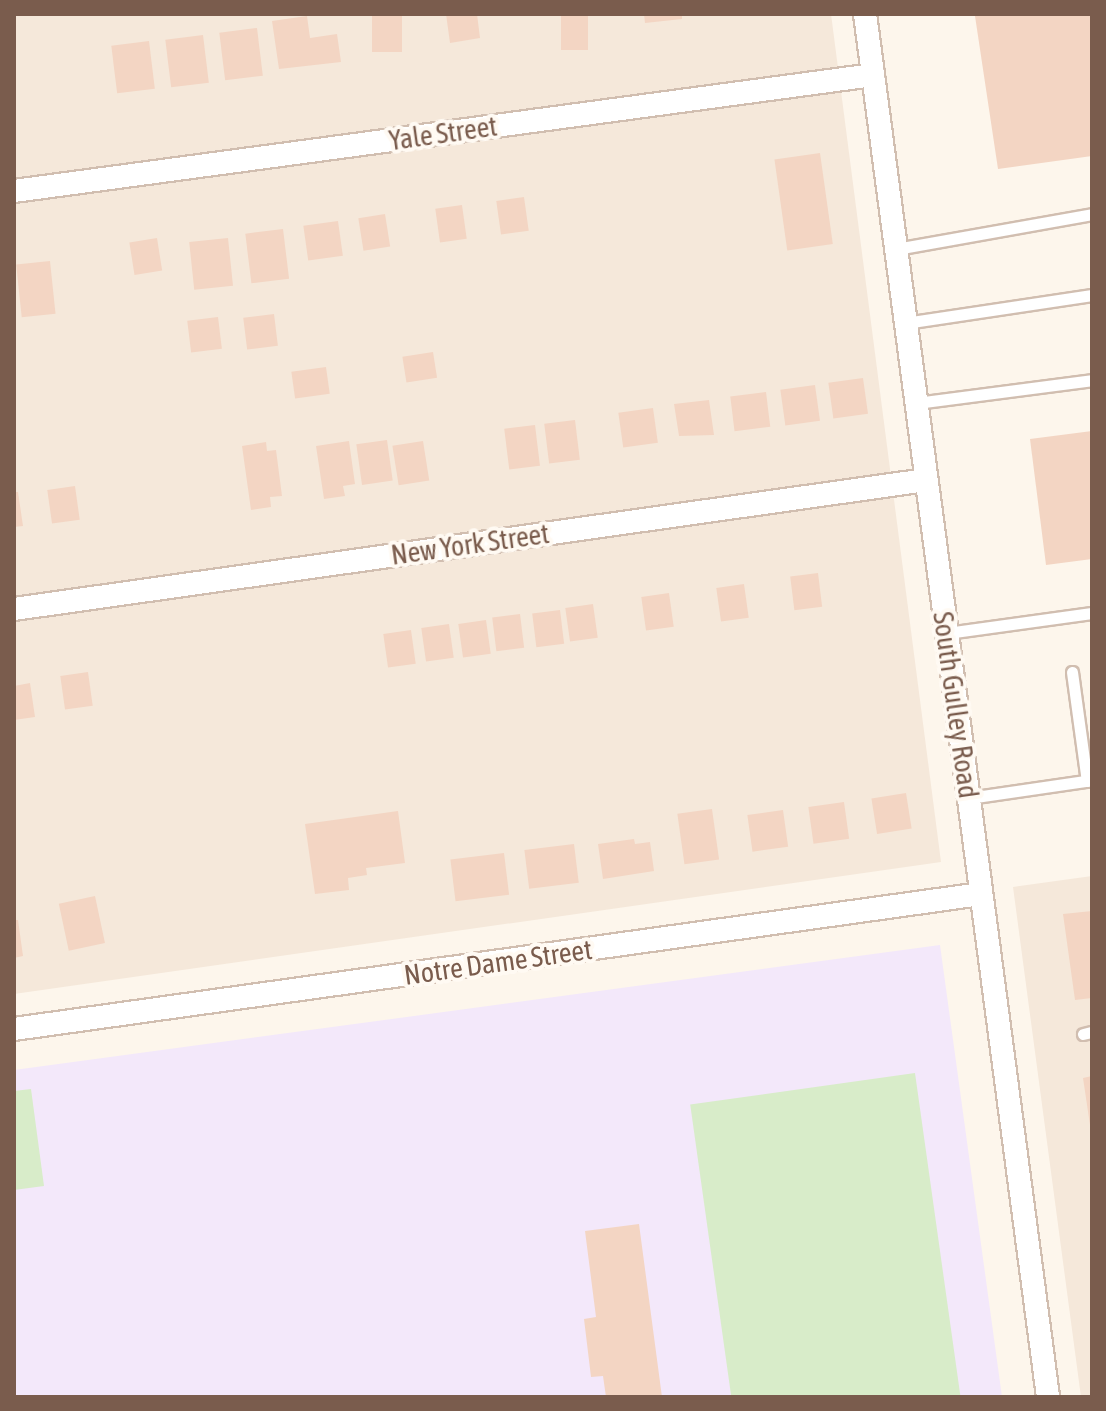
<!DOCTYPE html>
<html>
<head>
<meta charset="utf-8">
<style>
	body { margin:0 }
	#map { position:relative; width:1106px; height:1411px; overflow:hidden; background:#fdf6ec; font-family:"Asap Condensed",sans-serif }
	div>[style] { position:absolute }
	.residential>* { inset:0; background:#f5e8da }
	.education>* { inset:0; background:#f3e8fa }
	.green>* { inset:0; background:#d8ecc9; transform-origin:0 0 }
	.building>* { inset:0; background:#f3d5c3; transform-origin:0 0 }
	.roads { filter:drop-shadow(2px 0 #d1beb0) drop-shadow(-2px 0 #d1beb0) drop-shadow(0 2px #d1beb0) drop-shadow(0 -2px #d1beb0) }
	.service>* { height:11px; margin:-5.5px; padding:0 5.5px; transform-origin:5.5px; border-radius:5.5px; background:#fff }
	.minor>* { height:22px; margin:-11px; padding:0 11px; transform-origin:11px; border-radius:11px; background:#fff }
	span { translate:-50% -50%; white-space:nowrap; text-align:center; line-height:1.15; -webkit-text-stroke:8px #fffaf3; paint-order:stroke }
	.street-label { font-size:28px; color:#7a5c4d }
	.frame { position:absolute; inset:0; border:16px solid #7a5c4d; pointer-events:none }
</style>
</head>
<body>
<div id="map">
	<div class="residential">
		<div style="clip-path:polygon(14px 14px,831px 14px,941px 862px,14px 994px)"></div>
		<div style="clip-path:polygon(1092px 876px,1092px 1397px,1081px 1397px,1013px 887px)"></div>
	</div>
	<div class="education">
		<div style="clip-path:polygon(940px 945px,1002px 1397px,14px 1397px,14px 1070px)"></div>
	</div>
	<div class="green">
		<div style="left:915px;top:1073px;width:327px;height:227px;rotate:82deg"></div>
		<div style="clip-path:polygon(31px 1089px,44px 1186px,14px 1190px,14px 1091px)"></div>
	</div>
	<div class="building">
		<div style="left:372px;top:14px;width:30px;height:38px"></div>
		<div style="clip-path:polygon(446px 14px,477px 14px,480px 38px,450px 43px)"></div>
		<div style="left:561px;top:14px;width:27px;height:36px"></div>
		<div style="clip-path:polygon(644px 14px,682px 14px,682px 19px,645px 23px)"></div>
		<div style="clip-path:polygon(1092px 14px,1092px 156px,998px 169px,975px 16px)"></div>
		<div style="clip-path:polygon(307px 16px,310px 38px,337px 34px,341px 62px,279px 69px,272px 21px)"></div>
		<div style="left:257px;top:28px;width:48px;height:38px;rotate:83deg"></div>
		<div style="left:203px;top:35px;width:48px;height:38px;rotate:83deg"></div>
		<div style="left:149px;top:41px;width:48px;height:38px;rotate:83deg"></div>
		<div style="left:820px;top:153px;width:92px;height:46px;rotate:82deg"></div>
		<div style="left:524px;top:197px;width:34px;height:28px;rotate:82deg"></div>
		<div style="left:462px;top:205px;width:34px;height:27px;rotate:82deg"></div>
		<div style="left:385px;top:214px;width:33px;height:27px;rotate:81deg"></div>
		<div style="left:338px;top:221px;width:35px;height:35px;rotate:82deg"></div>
		<div style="left:283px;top:229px;width:50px;height:38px;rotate:83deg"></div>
		<div style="left:157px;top:238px;width:33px;height:28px;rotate:81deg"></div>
		<div style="left:228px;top:238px;width:48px;height:39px;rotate:84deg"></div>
		<div style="left:50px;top:261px;width:53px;height:34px;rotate:84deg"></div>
		<div style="left:274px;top:314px;width:32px;height:31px;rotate:83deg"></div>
		<div style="left:218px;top:317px;width:32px;height:31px;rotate:83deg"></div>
		<div style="left:433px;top:352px;width:26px;height:31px;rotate:81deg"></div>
		<div style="left:326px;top:367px;width:27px;height:35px;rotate:82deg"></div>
		<div style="left:863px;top:378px;width:36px;height:35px;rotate:82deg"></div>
		<div style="left:815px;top:385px;width:36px;height:35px;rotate:82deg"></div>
		<div style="left:766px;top:392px;width:35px;height:36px;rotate:83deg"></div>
		<div style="clip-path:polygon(709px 400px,714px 435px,679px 436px,674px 404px)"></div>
		<div style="left:653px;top:408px;width:35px;height:35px;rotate:82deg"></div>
		<div style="left:575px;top:420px;width:40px;height:31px;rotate:83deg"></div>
		<div style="left:535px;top:425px;width:41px;height:31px;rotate:83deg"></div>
		<div style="clip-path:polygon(1092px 431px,1092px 559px,1046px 565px,1030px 439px)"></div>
		<div style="left:387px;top:440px;width:41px;height:31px;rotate:82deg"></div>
		<div style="clip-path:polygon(349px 441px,355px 484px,343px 486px,345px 496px,324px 499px,316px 446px)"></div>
		<div style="left:423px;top:441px;width:40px;height:31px;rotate:81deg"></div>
		<div style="clip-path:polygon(266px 442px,267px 451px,276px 450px,282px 496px,270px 497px,271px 507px,251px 510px,242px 446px)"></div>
		<div style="left:75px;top:486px;width:34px;height:28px;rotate:82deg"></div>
		<div style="clip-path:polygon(14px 492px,18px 492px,23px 526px,14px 527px)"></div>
		<div style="left:818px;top:573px;width:34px;height:28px;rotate:83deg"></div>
		<div style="left:744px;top:584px;width:34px;height:28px;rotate:82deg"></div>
		<div style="left:669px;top:593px;width:34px;height:28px;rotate:82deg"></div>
		<div style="left:593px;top:604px;width:34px;height:28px;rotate:82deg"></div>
		<div style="left:560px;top:610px;width:34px;height:28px;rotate:83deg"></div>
		<div style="left:520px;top:614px;width:34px;height:28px;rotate:83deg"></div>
		<div style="left:486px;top:620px;width:34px;height:28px;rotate:82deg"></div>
		<div style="left:449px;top:624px;width:34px;height:28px;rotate:82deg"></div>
		<div style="left:411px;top:630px;width:34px;height:28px;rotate:82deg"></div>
		<div style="left:88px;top:672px;width:34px;height:28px;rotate:82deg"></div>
		<div style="clip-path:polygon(30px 683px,35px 717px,14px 720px,14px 686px)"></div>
		<div style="left:906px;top:793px;width:36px;height:35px;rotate:81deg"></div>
		<div style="left:844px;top:802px;width:37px;height:36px;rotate:82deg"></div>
		<div style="left:712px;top:809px;width:51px;height:35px;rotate:82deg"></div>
		<div style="left:783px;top:810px;width:37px;height:36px;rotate:82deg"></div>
		<div style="clip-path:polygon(398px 811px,405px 863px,366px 868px,367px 875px,348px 878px,349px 890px,315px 894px,305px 824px)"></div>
		<div style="clip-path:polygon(634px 839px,635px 844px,650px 842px,654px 871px,603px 879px,598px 844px)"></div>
		<div style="left:574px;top:844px;width:39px;height:50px;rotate:83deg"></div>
		<div style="left:504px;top:853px;width:42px;height:54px;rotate:83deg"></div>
		<div style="left:95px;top:896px;width:48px;height:37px;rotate:78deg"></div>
		<div style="clip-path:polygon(1092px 911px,1092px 998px,1075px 1000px,1063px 914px)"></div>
		<div style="clip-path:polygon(14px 920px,18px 920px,23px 956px,14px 958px)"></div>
		<div style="clip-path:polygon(1092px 1076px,1092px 1125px,1090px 1125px,1083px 1078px)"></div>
		<div style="clip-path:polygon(639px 1224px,662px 1397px,606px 1397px,603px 1376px,591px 1377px,584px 1319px,596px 1317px,585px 1231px)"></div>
	</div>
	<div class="roads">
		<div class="service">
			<div style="left:896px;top:249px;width:199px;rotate:-10.1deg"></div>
			<div style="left:905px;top:323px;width:189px;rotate:-8.5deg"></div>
			<div style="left:916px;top:403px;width:177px;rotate:-7.4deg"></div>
			<div style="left:947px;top:633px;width:146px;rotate:-7.9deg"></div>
			<div style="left:1072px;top:672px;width:110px;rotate:82.2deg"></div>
			<div style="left:969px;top:798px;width:124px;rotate:-8.3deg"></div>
			<div style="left:1083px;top:1034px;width:9px;rotate:-13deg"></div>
		</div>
		<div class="minor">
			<div style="left:865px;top:14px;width:1395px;rotate:82.46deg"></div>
			<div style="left:14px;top:191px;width:867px;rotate:-7.69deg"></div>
			<div style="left:14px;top:609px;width:921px;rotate:-8.05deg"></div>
			<div style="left:14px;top:1029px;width:976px;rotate:-7.95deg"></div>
		</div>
	</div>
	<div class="street-label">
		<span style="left:443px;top:133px;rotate:-8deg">Yale Street</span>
		<span style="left:470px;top:544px;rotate:-8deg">New York Street</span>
		<span style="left:956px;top:705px;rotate:82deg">South Gulley Road</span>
		<span style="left:498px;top:962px;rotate:-8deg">Notre Dame Street</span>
	</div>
	<div class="frame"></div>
</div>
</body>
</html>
